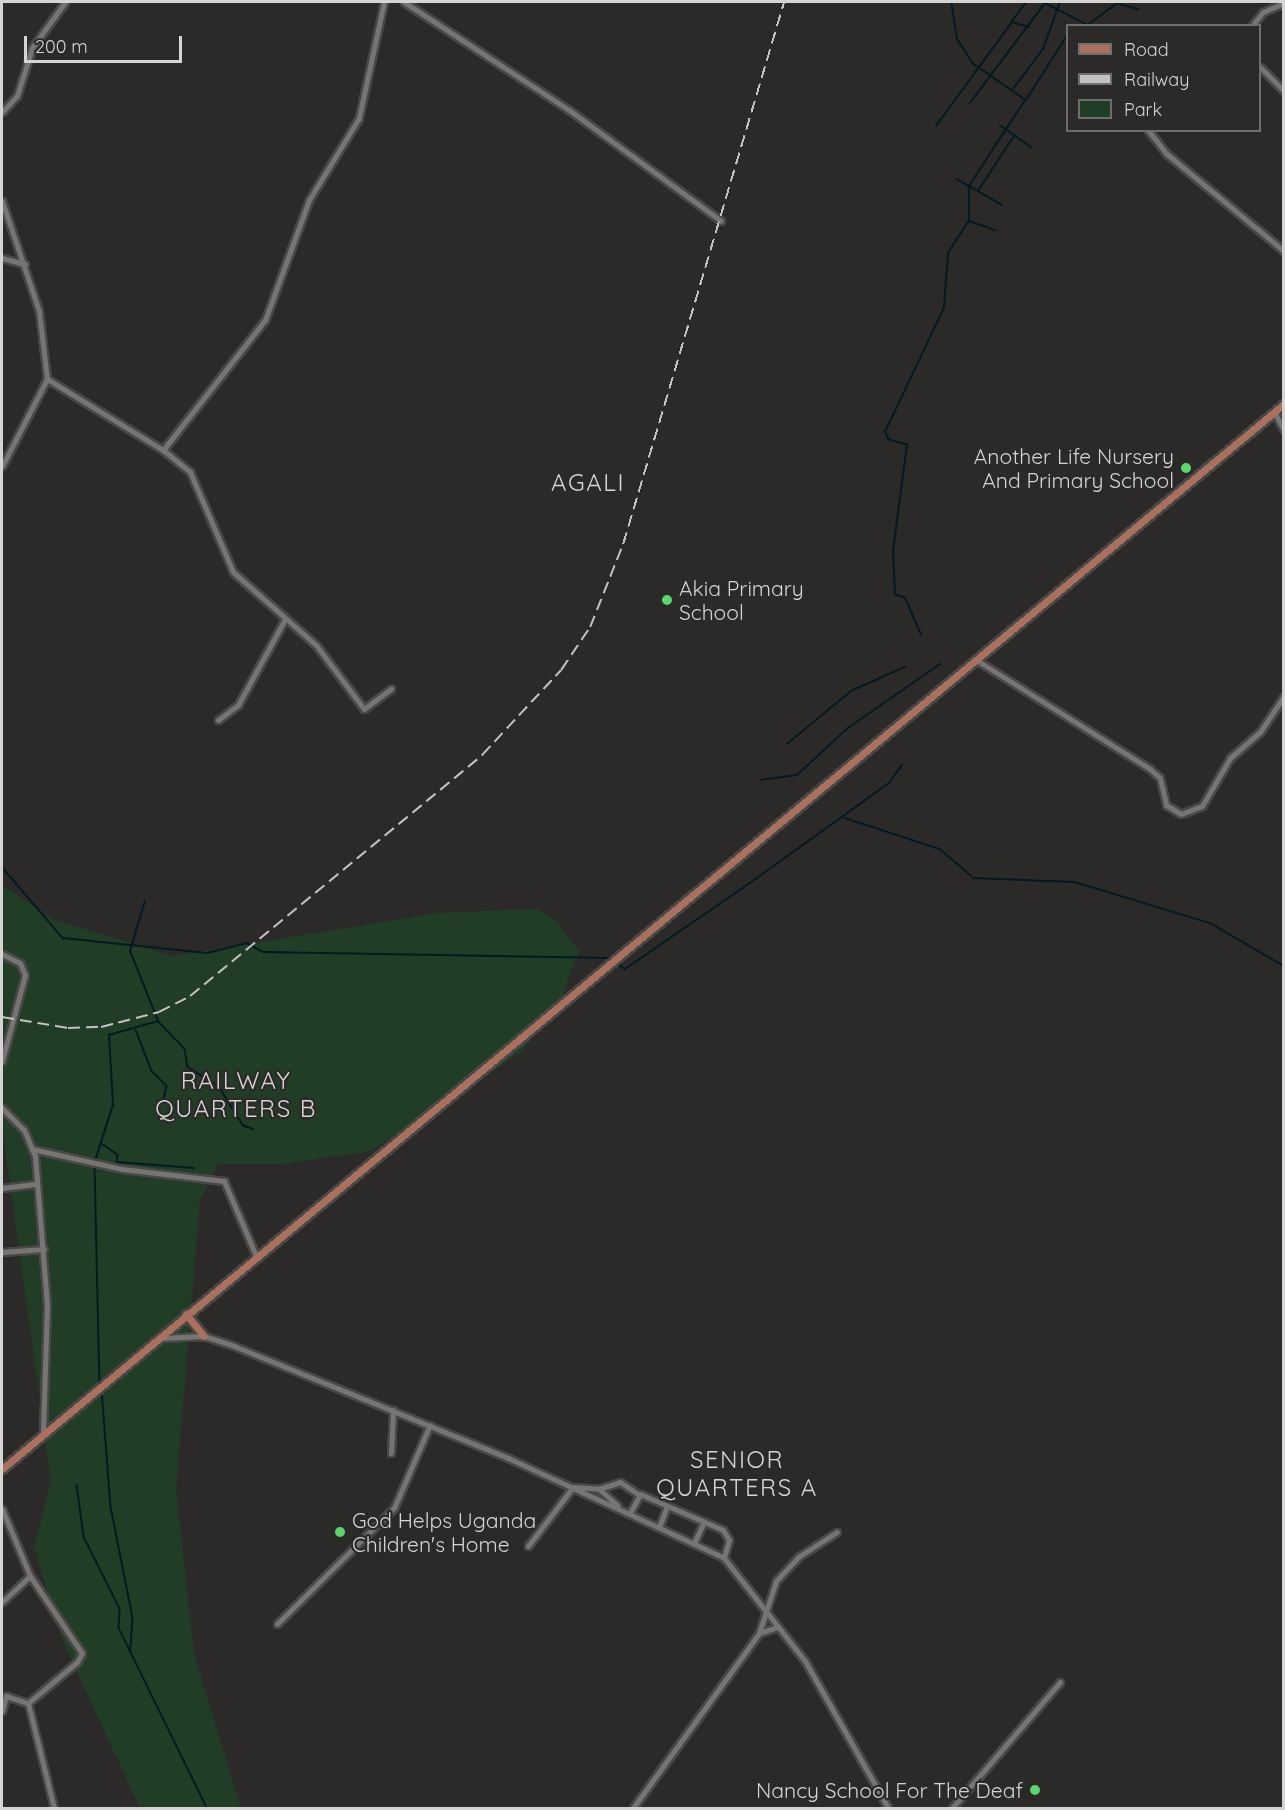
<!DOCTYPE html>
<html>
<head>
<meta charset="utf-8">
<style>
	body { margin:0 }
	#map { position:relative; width:1285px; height:1810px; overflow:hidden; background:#2c2a28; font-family:Quicksand,sans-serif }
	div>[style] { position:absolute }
	.green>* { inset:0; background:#213d25 }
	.stream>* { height:1.5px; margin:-0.75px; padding:0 0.75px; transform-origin:0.75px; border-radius:0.75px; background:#031a23 }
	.roads { filter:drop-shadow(2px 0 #4a4847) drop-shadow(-2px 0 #4a4847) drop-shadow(0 2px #4a4847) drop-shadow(0 -2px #4a4847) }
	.minor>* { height:5px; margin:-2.5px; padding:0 2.5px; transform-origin:2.5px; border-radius:2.5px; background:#777573 }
	.major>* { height:7px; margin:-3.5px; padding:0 3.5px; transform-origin:3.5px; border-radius:3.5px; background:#a8705d }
	.rail>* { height:1.5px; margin-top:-0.75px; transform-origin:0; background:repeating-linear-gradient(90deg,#c3c2c1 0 12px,transparent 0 18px) }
	.dots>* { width:16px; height:16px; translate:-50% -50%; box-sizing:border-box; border:3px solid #2c2a28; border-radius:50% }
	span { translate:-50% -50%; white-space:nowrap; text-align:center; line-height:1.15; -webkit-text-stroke:4.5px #2c2a28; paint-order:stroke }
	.poi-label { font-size:21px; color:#d5d4d3 }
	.right { translate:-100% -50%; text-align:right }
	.left { translate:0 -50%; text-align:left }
	.quarter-label { font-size:24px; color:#d5d4d3; letter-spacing:1.5px }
	.frame { position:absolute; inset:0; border:3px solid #d5d4d3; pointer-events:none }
	.legend { position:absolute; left:1066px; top:24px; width:195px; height:108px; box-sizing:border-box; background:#2c2a28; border:2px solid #706e6c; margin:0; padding:8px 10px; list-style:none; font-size:18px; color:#d5d4d3 }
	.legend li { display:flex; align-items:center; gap:12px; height:30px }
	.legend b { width:30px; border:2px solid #706e6c }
	.scale { position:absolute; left:24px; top:36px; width:158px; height:27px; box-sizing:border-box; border:3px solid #d5d4d3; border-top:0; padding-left:8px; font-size:18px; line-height:21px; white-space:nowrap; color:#d5d4d3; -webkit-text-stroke:4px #2c2a28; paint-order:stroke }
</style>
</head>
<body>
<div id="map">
	<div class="green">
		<div style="clip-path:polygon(2px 885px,52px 919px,173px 956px,439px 913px,537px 909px,555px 920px,579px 951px,560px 1003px,520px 1053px,371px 1151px,282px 1164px,218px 1164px,200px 1200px,176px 1488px,194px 1654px,241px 1808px,140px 1808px,61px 1637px,34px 1547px,51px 1481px,2px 1126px)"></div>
	</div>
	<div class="stream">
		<div style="left:1027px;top:2px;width:25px;rotate:127deg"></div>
		<div style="left:1012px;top:22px;width:18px;rotate:16deg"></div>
		<div style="left:1013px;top:89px;width:50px;rotate:-53.1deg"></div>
		<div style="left:1043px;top:49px;width:50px;rotate:-70.1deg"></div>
		<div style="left:1026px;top:100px;width:78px;rotate:-57.5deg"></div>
		<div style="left:970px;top:103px;width:125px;rotate:-53.1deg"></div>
		<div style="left:1045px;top:3px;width:48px;rotate:27.1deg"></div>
		<div style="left:1088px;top:25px;width:36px;rotate:-37deg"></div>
		<div style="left:1117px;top:3px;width:22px;rotate:16deg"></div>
		<div style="left:1000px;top:125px;width:39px;rotate:35deg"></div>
		<div style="left:936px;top:126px;width:129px;rotate:-53.8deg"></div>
		<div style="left:957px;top:179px;width:52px;rotate:30deg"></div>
		<div style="left:978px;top:191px;width:66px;rotate:-56.8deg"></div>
		<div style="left:970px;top:221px;width:27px;rotate:20deg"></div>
		<div style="left:921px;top:635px;width:40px;rotate:-113.4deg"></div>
		<div style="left:905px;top:598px;width:10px;rotate:-163deg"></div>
		<div style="left:895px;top:595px;width:44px;rotate:-92.6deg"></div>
		<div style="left:893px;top:551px;width:107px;rotate:-82.5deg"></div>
		<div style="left:907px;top:445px;width:19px;rotate:-164deg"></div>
		<div style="left:889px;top:440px;width:9px;rotate:-117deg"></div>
		<div style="left:885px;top:432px;width:137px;rotate:-64.6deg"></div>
		<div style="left:944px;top:308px;width:55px;rotate:-85.8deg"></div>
		<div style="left:948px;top:253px;width:38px;rotate:-57deg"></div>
		<div style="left:969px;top:221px;width:35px;rotate:-90deg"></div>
		<div style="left:969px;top:186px;width:103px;rotate:-56.9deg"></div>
		<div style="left:1025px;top:100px;width:63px;rotate:-145.3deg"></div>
		<div style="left:973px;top:64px;width:30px;rotate:-123deg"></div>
		<div style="left:957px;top:39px;width:37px;rotate:-99deg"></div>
		<div style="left:787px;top:744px;width:83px;rotate:-39.6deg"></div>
		<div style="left:851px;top:691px;width:59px;rotate:-24deg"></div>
		<div style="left:761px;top:780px;width:36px;rotate:-8deg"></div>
		<div style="left:797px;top:775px;width:69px;rotate:-42.7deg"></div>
		<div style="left:848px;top:728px;width:112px;rotate:-34.8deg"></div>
		<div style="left:845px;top:818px;width:100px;rotate:18.1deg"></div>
		<div style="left:940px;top:849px;width:45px;rotate:40.5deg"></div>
		<div style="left:974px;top:878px;width:101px;rotate:2.3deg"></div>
		<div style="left:1075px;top:882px;width:141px;rotate:16.9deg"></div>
		<div style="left:1210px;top:923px;width:86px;rotate:30.2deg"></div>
		<div style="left:2px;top:867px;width:94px;rotate:49.3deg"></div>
		<div style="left:63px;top:938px;width:145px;rotate:5.9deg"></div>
		<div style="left:207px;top:953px;width:41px;rotate:-14deg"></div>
		<div style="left:247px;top:943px;width:18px;rotate:29deg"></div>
		<div style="left:263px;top:952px;width:347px;rotate:1deg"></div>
		<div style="left:617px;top:963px;width:10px;rotate:37deg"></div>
		<div style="left:625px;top:969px;width:143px;rotate:-34.5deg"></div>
		<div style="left:743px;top:888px;width:180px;rotate:-35.7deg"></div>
		<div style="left:889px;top:783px;width:22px;rotate:-54deg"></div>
		<div style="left:159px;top:1022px;width:37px;rotate:46deg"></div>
		<div style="left:185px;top:1049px;width:18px;rotate:81deg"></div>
		<div style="left:188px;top:1067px;width:38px;rotate:33deg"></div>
		<div style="left:220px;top:1088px;width:44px;rotate:58.1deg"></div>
		<div style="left:243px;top:1125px;width:11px;rotate:22deg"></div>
		<div style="left:136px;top:1030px;width:44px;rotate:68.7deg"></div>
		<div style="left:152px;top:1071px;width:21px;rotate:45deg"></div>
		<div style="left:167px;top:1086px;width:13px;rotate:103deg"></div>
		<div style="left:101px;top:1143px;width:21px;rotate:35deg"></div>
		<div style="left:118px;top:1155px;width:7px;rotate:98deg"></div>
		<div style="left:117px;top:1162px;width:77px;rotate:4.5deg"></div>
		<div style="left:95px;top:1161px;width:59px;rotate:-72.2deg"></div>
		<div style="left:113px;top:1105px;width:70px;rotate:-93.3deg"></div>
		<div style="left:109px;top:1035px;width:51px;rotate:-15.9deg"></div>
		<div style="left:158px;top:1021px;width:75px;rotate:-111.8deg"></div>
		<div style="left:130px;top:951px;width:52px;rotate:-73.3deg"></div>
		<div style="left:95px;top:1166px;width:219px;rotate:88.7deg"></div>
		<div style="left:102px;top:1390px;width:117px;rotate:85.6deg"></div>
		<div style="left:111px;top:1507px;width:113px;rotate:78.8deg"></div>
		<div style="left:133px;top:1618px;width:32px;rotate:94deg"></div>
		<div style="left:77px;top:1485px;width:52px;rotate:82.3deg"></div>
		<div style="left:84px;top:1537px;width:80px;rotate:63.4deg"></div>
		<div style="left:120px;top:1609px;width:19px;rotate:93deg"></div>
		<div style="left:119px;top:1628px;width:200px;rotate:63.9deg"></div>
	</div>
	<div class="roads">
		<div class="minor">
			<div style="left:384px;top:2px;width:119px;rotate:102.2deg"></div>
			<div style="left:359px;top:118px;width:96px;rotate:121.4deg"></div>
			<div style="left:309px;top:200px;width:128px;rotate:110.1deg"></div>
			<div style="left:265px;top:320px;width:165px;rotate:128.1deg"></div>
			<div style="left:163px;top:450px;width:35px;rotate:39deg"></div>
			<div style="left:190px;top:472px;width:109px;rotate:66.7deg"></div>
			<div style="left:233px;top:572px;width:111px;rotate:41.3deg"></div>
			<div style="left:316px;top:645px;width:80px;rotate:53.1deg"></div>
			<div style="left:364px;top:709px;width:34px;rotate:-37deg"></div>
			<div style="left:404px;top:2px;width:197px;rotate:33.2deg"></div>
			<div style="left:569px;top:110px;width:188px;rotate:36.1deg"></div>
			<div style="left:1252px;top:26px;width:18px;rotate:-52deg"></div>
			<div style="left:1263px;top:12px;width:23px;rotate:-23deg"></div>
			<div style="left:1260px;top:67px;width:34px;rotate:45deg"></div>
			<div style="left:2px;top:112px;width:22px;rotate:-47deg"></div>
			<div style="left:17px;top:96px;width:50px;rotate:-72.6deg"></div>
			<div style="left:32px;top:48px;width:57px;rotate:-54.3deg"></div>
			<div style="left:1148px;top:130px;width:31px;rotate:52deg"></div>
			<div style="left:1167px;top:154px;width:152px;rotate:39.7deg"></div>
			<div style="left:2px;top:201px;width:116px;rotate:71.4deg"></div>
			<div style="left:39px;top:311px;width:68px;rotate:83.3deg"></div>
			<div style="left:47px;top:379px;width:98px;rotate:117.3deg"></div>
			<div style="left:2px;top:258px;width:24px;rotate:15deg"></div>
			<div style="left:47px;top:379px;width:136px;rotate:31.5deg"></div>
			<div style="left:1274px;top:412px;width:21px;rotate:61deg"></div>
			<div style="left:978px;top:661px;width:203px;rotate:32.1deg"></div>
			<div style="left:1150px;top:769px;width:13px;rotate:42deg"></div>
			<div style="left:1160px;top:778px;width:28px;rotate:77deg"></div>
			<div style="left:1166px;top:805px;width:17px;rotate:31deg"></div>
			<div style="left:1181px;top:814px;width:22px;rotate:-21deg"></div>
			<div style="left:1202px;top:806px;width:56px;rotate:-59.7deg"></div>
			<div style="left:1230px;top:758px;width:40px;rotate:-41deg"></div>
			<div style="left:1260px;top:732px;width:43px;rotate:-56.3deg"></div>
			<div style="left:218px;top:720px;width:25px;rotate:-37deg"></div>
			<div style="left:238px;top:705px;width:98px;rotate:-61.3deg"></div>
			<div style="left:2px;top:954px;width:20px;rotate:27deg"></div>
			<div style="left:20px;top:963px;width:13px;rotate:67deg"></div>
			<div style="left:25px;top:975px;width:89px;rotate:105deg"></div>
			<div style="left:2px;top:1108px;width:31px;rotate:45deg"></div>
			<div style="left:24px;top:1130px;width:28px;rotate:67deg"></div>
			<div style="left:35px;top:1156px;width:149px;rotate:85.4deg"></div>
			<div style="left:47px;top:1305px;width:130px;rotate:91.8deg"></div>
			<div style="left:32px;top:1149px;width:92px;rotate:12.5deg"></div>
			<div style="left:122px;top:1169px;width:103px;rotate:6.7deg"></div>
			<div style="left:224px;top:1181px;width:84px;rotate:66.8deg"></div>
			<div style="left:2px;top:1188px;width:35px;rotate:-7deg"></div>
			<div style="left:2px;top:1252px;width:42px;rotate:-4.1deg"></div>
			<div style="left:161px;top:1338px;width:43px;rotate:-2.7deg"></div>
			<div style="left:204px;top:1336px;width:32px;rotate:18deg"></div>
			<div style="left:234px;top:1346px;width:296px;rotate:22.2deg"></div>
			<div style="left:508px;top:1458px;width:238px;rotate:24.8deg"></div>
			<div style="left:724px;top:1558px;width:131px;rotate:51.8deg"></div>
			<div style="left:805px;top:1661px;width:169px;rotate:60.5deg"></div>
			<div style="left:391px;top:1453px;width:43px;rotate:-87.3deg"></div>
			<div style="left:599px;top:1489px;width:22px;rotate:-18deg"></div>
			<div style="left:620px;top:1482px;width:22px;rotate:34deg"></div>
			<div style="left:2px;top:1509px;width:73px;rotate:67.3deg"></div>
			<div style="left:30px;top:1576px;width:93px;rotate:56deg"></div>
			<div style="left:82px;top:1653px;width:10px;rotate:119deg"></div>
			<div style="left:77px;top:1662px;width:64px;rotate:140.1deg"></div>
			<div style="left:630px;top:1513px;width:21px;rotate:-62deg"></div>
			<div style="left:640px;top:1494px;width:90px;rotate:23.4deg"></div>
			<div style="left:723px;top:1530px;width:12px;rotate:59deg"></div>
			<div style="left:729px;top:1540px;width:19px;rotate:106deg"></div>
			<div style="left:659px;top:1527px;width:22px;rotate:-69deg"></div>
			<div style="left:694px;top:1543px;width:23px;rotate:-65deg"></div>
			<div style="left:528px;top:1546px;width:74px;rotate:-52.7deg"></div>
			<div style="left:573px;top:1487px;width:26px;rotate:4deg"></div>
			<div style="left:599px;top:1489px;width:25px;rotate:42deg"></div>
			<div style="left:2px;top:1602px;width:38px;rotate:-43deg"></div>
			<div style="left:277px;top:1624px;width:165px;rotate:-44.8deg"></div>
			<div style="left:394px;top:1508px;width:90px;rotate:-66.6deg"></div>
			<div style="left:759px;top:1633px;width:20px;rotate:-18deg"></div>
			<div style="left:28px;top:1703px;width:108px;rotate:76.1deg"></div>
			<div style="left:2px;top:1711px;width:16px;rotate:-75deg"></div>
			<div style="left:6px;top:1696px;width:23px;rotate:18deg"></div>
			<div style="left:633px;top:1808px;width:216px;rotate:-54.2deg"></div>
			<div style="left:759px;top:1633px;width:55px;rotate:-71.9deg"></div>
			<div style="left:776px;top:1581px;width:33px;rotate:-47deg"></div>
			<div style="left:798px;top:1557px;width:46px;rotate:-32.7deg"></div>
			<div style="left:952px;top:1808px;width:166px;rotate:-49.4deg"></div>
		</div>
		<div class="major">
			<div style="left:186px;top:1314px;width:28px;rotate:51deg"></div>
			<div style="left:2px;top:1469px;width:1667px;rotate:-39.72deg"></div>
		</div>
	</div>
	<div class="rail">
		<div style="left:2px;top:1017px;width:67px;rotate:9.5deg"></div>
		<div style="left:68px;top:1028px;width:33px;rotate:-2deg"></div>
		<div style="left:101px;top:1027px;width:60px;rotate:-14.5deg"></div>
		<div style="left:159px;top:1012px;width:35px;rotate:-27deg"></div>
		<div style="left:190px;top:996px;width:379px;rotate:-39.5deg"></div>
		<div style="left:482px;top:755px;width:116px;rotate:-47.1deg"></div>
		<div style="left:561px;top:670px;width:52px;rotate:-56deg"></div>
		<div style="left:590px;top:627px;width:89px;rotate:-68.3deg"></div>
		<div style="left:623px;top:544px;width:565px;rotate:-73.46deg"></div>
	</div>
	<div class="dots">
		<div style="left:1186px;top:468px;background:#5bd56e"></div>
		<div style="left:667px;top:600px;background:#5bd56e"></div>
		<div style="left:340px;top:1532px;background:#5bd56e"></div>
		<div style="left:1035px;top:1790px;background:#5bd56e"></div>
	</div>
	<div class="poi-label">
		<span class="right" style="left:1174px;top:468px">Another Life Nursery<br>And Primary School</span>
		<span class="left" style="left:679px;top:600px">Akia Primary<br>School</span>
		<span class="left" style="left:352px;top:1532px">God Helps Uganda<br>Children's Home</span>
		<span class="right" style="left:1023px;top:1790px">Nancy School For The Deaf</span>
	</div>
	<div class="quarter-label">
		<span style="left:588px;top:483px">AGALI</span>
		<span style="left:236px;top:1095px">RAILWAY<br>QUARTERS B</span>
		<span style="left:737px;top:1474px">SENIOR<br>QUARTERS A</span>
	</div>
	<div class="frame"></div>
	<ul class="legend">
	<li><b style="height:8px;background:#a8705d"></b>Road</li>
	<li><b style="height:8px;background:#c3c2c1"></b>Railway</li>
	<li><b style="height:16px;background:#213d25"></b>Park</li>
	</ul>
	<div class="scale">200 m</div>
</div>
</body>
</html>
